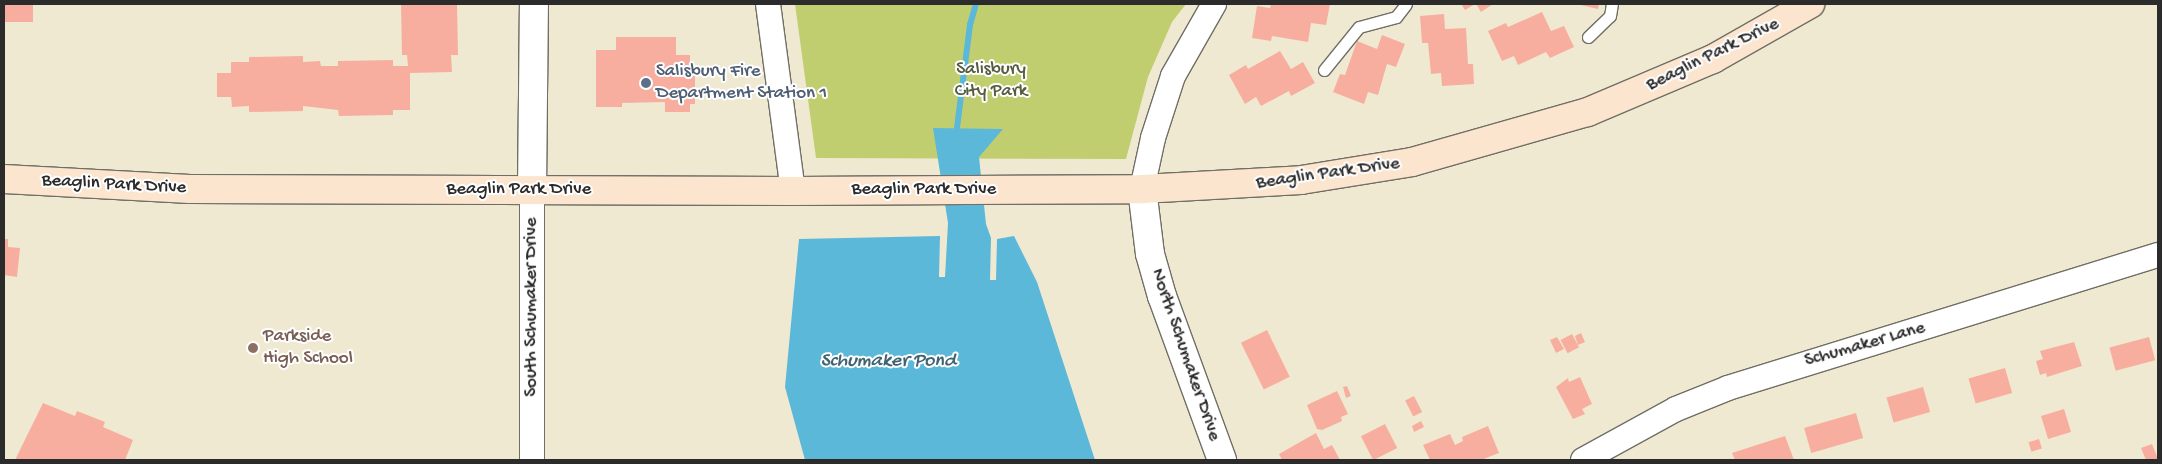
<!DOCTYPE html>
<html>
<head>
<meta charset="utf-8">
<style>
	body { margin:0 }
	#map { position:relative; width:2162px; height:464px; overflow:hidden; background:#f0e9d1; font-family:"Gochi Hand",sans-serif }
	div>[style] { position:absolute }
	.green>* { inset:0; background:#c1ce6f }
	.water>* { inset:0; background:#5bb8d9 }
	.stream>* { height:5.5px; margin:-2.75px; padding:0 2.75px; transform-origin:2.75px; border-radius:2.75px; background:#5bb8d9 }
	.building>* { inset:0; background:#f8ae9f; transform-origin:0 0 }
	.roads { filter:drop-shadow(1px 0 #706e65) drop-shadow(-1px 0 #706e65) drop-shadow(0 1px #706e65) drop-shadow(0 -1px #706e65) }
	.service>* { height:11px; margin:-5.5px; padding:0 5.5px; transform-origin:5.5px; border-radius:5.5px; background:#fff }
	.minor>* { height:24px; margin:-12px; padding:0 12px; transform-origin:12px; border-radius:12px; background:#fff }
	.tertiary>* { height:28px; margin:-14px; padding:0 14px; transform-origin:14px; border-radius:14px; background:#fff }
	.secondary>* { height:28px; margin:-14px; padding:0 14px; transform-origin:14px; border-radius:14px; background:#fce5cf }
	.dots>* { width:14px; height:14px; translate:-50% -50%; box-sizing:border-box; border:2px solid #fff; border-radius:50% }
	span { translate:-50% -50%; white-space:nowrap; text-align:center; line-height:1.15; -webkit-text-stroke:4px #fff; paint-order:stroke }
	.street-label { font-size:19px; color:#2b2b2b }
	.park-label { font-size:19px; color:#585c3f }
	.service-label { font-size:19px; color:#4e5e75 }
	.left { translate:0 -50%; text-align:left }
	.education-label { font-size:19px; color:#785e54 }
	.water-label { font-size:20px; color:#3e6371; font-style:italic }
	.frame { position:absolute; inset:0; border:5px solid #2b2b2b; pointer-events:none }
</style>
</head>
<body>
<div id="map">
	<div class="green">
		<div style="clip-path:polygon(795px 4px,1186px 4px,1172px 22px,1148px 77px,1126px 159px,816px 158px)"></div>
	</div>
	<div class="water">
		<div style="clip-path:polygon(933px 128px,1003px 129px,979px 157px,986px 224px,991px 238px,990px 280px,996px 280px,997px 239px,1014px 236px,1037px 282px,1095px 460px,805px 460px,785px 387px,799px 239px,940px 236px,939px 277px,945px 277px,948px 223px)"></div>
	</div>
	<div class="stream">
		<div style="left:957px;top:128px;width:104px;rotate:-82.8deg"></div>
		<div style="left:970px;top:25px;width:22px;rotate:-74deg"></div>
	</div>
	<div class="building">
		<div style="left:4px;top:4px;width:29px;height:18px"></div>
		<div style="clip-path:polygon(401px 4px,457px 4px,458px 55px,451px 55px,452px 72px,410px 73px,410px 110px,393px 110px,393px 115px,339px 116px,338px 110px,303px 106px,303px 111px,249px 112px,249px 106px,232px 107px,231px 97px,217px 97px,217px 73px,231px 73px,231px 62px,249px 62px,249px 57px,303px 56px,303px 62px,320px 61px,321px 66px,338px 66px,338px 61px,393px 60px,393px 66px,408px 66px,407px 55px,402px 55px)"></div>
		<div style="clip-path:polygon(1271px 4px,1330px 4px,1326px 25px,1311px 23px,1308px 42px,1272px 36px,1271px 41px,1252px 38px,1257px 6px,1270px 8px)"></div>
		<div style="clip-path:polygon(1461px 4px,1475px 4px,1465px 10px)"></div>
		<div style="clip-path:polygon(1476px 4px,1493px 4px,1481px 12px)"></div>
		<div style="clip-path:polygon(1576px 4px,1599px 4px,1598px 9px)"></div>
		<div style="clip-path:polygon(1542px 12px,1551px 31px,1564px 26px,1574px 47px,1550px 58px,1546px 52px,1518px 65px,1514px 56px,1502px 61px,1488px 31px,1506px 23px,1508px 27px)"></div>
		<div style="clip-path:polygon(1444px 14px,1445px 29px,1466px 28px,1468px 64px,1473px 64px,1474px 84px,1442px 86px,1441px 73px,1431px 74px,1428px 43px,1422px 43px,1420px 16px)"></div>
		<div style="clip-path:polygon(1382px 35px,1405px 44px,1396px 67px,1387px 64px,1378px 95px,1368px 92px,1364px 104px,1333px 92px,1340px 74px,1345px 75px,1357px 41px,1377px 49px)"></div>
		<div style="clip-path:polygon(616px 37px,676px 37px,676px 55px,690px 55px,690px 63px,695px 63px,695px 104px,690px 104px,690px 112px,665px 112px,665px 102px,622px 103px,622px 107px,596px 107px,596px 50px,616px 50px)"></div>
		<div style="clip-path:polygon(1280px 51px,1291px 69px,1303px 62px,1315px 83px,1291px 96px,1289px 91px,1261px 106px,1256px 97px,1245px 104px,1229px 75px,1246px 65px,1248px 69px)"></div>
		<div style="clip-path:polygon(4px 239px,8px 239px,8px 247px,20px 248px,17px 277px,4px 275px)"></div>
		<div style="left:1267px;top:330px;width:52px;height:29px;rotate:64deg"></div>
		<div style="clip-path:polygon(1581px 333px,1585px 342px,1578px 345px,1575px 336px)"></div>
		<div style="left:1572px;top:334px;width:15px;height:13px;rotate:62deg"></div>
		<div style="clip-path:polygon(1557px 337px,1564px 349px,1556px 353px,1550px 340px)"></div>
		<div style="left:2149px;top:337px;width:24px;height:41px;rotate:75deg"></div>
		<div style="clip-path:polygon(2074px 342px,2082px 366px,2047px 377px,2046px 373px,2040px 375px,2036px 361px,2043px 359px,2040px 351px)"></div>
		<div style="left:2005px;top:368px;width:26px;height:38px;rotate:74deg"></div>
		<div style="clip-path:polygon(1580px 377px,1592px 404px,1582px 409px,1585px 414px,1573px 419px,1556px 387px,1568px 378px,1569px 382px)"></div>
		<div style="clip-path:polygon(1347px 386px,1351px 396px,1346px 398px,1343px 387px)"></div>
		<div style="left:1923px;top:387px;width:26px;height:38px;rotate:74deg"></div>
		<div style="clip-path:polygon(1337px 391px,1348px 414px,1341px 417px,1342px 421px,1322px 430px,1317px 429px,1307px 405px)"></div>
		<div style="left:1414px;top:396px;width:18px;height:10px;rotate:63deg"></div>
		<div style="clip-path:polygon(43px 403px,75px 416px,77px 411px,105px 422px,103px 427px,133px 440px,125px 460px,15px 460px)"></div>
		<div style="left:2064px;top:409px;width:24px;height:24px;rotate:73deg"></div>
		<div style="left:1856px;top:413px;width:26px;height:54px;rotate:74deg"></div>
		<div style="clip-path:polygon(1421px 421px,1424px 427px,1414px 432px,1412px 426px)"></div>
		<div style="left:1385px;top:424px;width:27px;height:27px;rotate:63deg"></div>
		<div style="clip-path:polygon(1488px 426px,1499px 453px,1481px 460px,1430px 460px,1423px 445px,1450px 434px,1455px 445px,1463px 441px,1462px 437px)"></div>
		<div style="clip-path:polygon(1316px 433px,1324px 449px,1332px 445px,1340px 460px,1282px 460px,1279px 454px)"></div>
		<div style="clip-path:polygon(1785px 436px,1794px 460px,1735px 460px,1732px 453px)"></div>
		<div style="left:2039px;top:439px;width:10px;height:11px;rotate:73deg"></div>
		<div style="clip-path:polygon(2152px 444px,2158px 459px,2146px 460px,2141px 448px)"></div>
	</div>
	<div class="roads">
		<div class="service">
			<div style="left:1588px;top:37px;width:30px;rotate:-44deg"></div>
			<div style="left:1610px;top:16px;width:12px;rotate:-81deg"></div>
			<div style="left:1324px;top:70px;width:55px;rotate:-50.9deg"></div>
			<div style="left:1359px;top:27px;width:38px;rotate:-15deg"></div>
			<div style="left:1396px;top:17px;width:16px;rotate:-52deg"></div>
		</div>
		<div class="minor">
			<div style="left:768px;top:4px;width:189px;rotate:82.4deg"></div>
			<div style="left:1142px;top:189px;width:52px;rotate:-77.8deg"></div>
			<div style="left:1153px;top:138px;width:65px;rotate:-72.1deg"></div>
			<div style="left:1173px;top:76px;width:83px;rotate:-60.3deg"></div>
			<div style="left:532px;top:460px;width:270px;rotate:-90deg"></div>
			<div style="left:1583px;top:460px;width:106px;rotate:-28.7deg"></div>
			<div style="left:1676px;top:409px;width:56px;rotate:-22deg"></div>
			<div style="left:1728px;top:388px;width:450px;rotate:-17.2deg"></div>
		</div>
		<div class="tertiary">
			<div style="left:1142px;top:189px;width:65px;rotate:83deg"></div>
			<div style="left:1150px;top:254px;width:44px;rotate:74.1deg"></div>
			<div style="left:1162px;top:296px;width:175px;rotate:69.9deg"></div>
			<div style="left:532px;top:190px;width:186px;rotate:-89.4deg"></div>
		</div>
		<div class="secondary">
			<div style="left:4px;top:179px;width:186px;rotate:3.1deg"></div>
			<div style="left:190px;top:189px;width:603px;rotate:0.19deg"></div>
			<div style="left:793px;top:191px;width:349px;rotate:-0.3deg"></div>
			<div style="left:1142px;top:189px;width:159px;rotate:-3.2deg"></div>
			<div style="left:1301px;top:180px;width:112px;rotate:-9.2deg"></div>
			<div style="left:1412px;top:162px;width:183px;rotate:-15.9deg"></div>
			<div style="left:1588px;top:112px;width:136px;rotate:-23deg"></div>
			<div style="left:1713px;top:59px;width:112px;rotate:-29.6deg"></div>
		</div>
	</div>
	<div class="dots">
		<div style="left:646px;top:83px;background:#5c6f8a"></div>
		<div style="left:253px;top:348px;background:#8d6e63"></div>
	</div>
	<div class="street-label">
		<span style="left:1713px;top:55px;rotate:-26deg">Beaglin Park Drive</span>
		<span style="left:1328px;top:174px;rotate:-8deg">Beaglin Park Drive</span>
		<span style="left:114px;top:185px;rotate:3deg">Beaglin Park Drive</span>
		<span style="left:519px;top:190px">Beaglin Park Drive</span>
		<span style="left:924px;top:190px">Beaglin Park Drive</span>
		<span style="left:532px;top:307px;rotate:-90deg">South Schumaker Drive</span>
		<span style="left:1865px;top:345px;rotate:-16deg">Schumaker Lane</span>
		<span style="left:1185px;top:355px;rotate:71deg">North Schumaker Drive</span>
	</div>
	<div class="park-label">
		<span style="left:991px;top:81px">Salisbury<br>City Park</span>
	</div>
	<div class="service-label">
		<span class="left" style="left:656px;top:83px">Salisbury Fire<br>Department Station 1</span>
	</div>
	<div class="education-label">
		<span class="left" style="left:263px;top:348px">Parkside<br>High School</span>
	</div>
	<div class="water-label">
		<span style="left:888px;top:361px">Schumaker Pond</span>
	</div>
	<div class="frame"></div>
</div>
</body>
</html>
